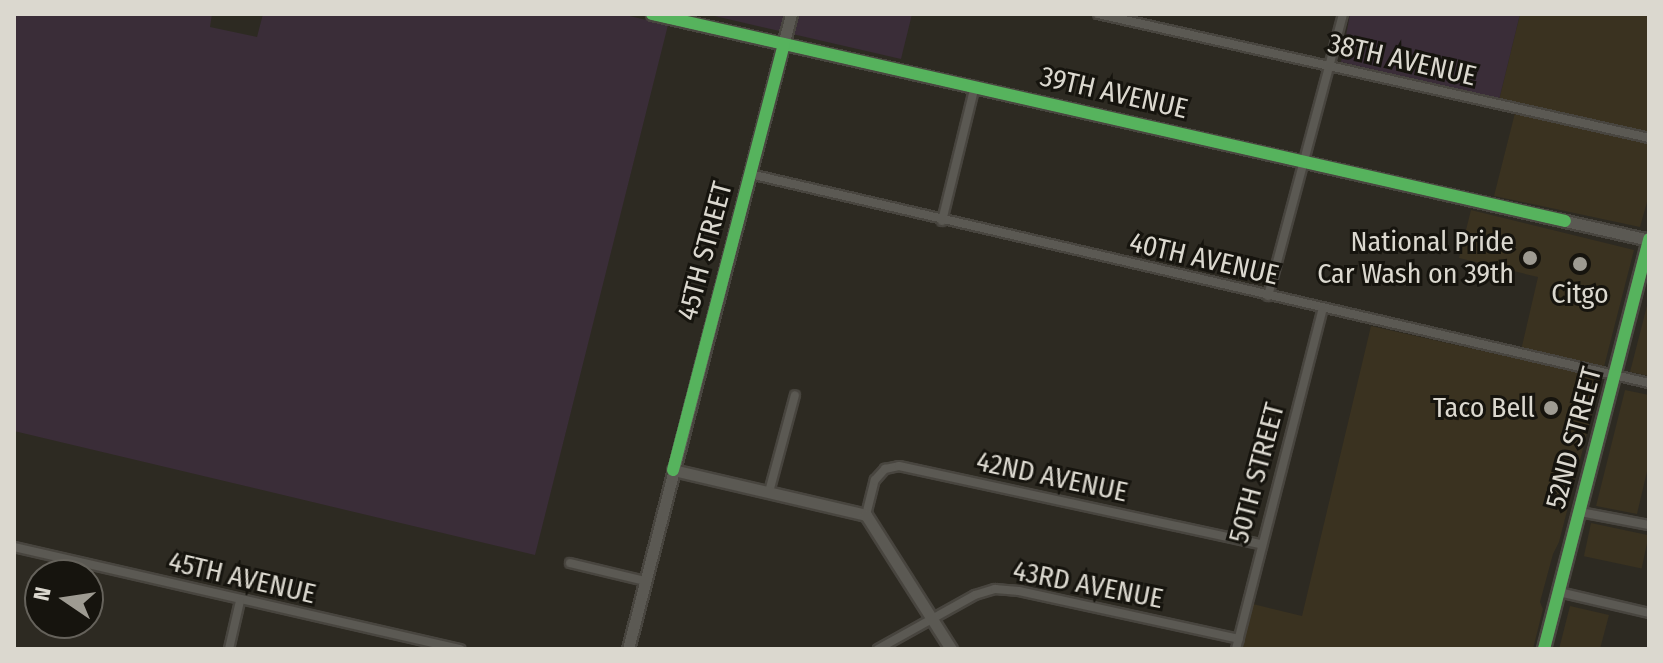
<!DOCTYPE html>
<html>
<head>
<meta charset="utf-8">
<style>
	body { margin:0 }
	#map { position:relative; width:1663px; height:663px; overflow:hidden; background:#2d2a22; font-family:"Fira Sans Condensed",sans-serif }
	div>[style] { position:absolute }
	.built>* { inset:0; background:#3a3220; transform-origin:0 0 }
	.industrial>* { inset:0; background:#3a2d38 }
	.roads { filter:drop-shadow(2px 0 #48453f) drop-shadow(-2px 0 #48453f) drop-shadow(0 2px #48453f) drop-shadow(0 -2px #48453f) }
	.street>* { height:8px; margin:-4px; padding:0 4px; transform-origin:4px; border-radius:4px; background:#5b5953 }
	.secondary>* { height:11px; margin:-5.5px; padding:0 5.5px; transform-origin:5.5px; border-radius:5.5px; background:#5b5953 }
	.primary>* { height:12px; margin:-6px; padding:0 6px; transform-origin:6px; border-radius:6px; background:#685f5a }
	.cycleway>* { height:12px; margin:-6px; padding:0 6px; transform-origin:6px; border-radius:6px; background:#56b35d }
	.dots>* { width:22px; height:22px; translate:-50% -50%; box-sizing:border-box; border:4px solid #16140e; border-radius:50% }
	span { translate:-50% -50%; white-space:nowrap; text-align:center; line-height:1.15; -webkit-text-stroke:6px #16140e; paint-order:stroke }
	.street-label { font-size:28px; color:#dbd8cf }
	.poi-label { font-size:28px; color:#dbd8cf }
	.right { translate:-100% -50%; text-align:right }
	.frame { position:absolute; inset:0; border:16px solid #dbd8cf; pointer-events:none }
	.north { position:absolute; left:24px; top:559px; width:80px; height:80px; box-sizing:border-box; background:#16140e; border:2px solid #65625b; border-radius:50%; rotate:283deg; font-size:22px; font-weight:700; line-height:32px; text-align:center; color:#dbd8cf }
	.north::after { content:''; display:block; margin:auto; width:28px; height:36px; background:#9e9b92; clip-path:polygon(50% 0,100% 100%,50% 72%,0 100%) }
</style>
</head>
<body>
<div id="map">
	<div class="built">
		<div style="clip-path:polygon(1520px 14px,1649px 14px,1649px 195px,1640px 227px,1494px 196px,1517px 105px,1499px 100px)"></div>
		<div style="clip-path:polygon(1471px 210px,1634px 250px,1559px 542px,1553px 554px,1540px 602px,1543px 609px,1533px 649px,1241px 649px,1253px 604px,1302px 616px,1371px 326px,1519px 359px,1538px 277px,1459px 258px)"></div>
		<div style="clip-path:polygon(1649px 298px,1649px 376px,1630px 372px)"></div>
		<div style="clip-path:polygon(1625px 390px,1649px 395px,1649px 463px,1637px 514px,1596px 506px)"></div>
		<div style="left:1591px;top:523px;width:59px;height:34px;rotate:12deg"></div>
		<div style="clip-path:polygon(1570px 606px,1609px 615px,1600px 649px,1559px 649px)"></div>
	</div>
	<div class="industrial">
		<div style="clip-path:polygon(14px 14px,212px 14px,210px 27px,257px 37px,263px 14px,621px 14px,668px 25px,535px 555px,14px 431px)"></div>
		<div style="clip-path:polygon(706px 14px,912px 14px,901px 59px)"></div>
		<div style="clip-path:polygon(1350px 14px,1520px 14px,1499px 100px,1341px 62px)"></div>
	</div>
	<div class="roads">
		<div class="street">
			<div style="left:1098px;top:14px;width:565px;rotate:12.68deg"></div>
			<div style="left:750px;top:174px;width:923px;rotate:13.09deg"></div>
			<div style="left:942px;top:221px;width:139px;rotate:-76.3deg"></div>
			<div style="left:1268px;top:296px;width:292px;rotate:-75.1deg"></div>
			<div style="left:769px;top:492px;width:100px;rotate:-75deg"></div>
			<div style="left:1580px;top:512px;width:70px;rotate:10.7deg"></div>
			<div style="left:866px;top:515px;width:36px;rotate:-76deg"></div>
			<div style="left:875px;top:480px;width:15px;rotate:-48deg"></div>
			<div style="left:885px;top:469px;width:14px;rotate:-12deg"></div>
			<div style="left:899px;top:466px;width:369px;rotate:12.2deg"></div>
			<div style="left:14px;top:547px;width:458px;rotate:12.9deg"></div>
			<div style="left:570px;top:563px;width:77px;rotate:13.5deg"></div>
			<div style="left:1559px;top:592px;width:92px;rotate:13.1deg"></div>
			<div style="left:229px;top:649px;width:49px;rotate:-77.1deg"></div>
			<div style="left:878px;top:649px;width:111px;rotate:-29.1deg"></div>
			<div style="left:975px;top:595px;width:21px;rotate:-17deg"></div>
			<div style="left:995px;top:589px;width:24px;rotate:5deg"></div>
			<div style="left:1019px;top:591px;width:225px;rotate:12.3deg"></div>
			<div style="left:1236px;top:649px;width:352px;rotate:-75.7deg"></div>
		</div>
		<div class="secondary">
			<div style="left:652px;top:14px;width:1022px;rotate:12.77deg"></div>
			<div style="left:673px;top:470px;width:198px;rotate:13.1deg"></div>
			<div style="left:866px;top:515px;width:159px;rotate:57.6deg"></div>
			<div style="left:628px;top:649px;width:656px;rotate:-75.6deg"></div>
		</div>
		<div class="primary">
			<div style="left:1544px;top:649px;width:423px;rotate:-75.6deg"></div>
		</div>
	</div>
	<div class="cycleway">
		<div style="left:652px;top:14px;width:936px;rotate:12.77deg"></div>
		<div style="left:673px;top:470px;width:440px;rotate:-75.4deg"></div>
		<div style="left:1544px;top:649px;width:423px;rotate:-75.6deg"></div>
	</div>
	<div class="dots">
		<div style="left:1530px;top:258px;background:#9e9b92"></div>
		<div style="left:1580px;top:264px;background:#9e9b92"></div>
		<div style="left:1551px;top:408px;background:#9e9b92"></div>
	</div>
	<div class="street-label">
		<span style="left:1402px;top:60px;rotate:13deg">38TH AVENUE</span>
		<span style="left:1114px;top:93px;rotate:13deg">39TH AVENUE</span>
		<span style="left:705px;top:251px;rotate:-75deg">45TH STREET</span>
		<span style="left:1204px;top:259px;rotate:13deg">40TH AVENUE</span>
		<span style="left:1574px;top:438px;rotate:-75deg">52ND STREET</span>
		<span style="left:1257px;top:473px;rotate:-75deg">50TH STREET</span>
		<span style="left:1052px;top:477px;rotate:12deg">42ND AVENUE</span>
		<span style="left:242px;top:578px;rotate:13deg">45TH AVENUE</span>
		<span style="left:1088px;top:585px;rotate:11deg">43RD AVENUE</span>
	</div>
	<div class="poi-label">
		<span class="right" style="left:1514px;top:258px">National Pride<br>Car Wash on 39th</span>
		<span style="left:1580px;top:294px">Citgo</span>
		<span class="right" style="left:1535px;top:408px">Taco Bell</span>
	</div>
	<div class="frame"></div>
	<div class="north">N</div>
</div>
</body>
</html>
